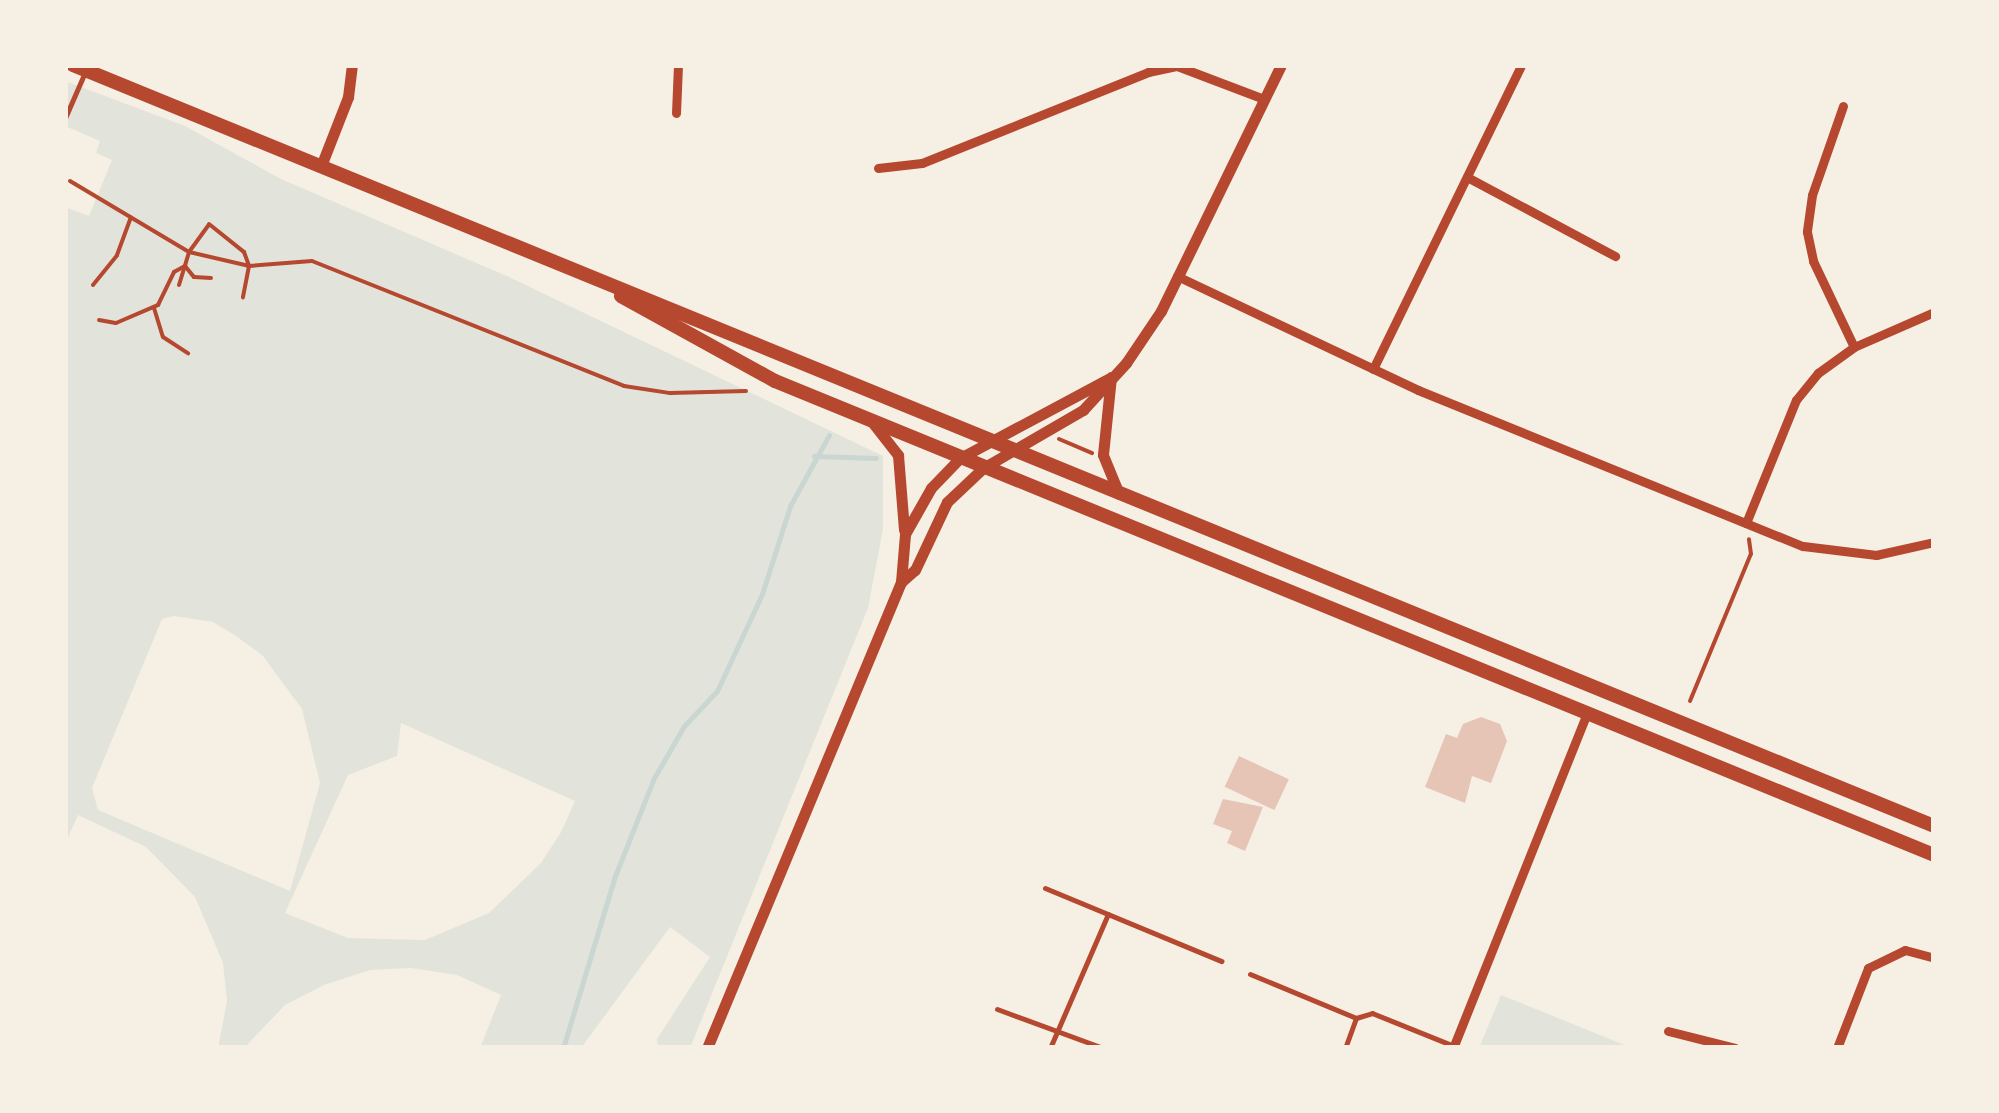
<!DOCTYPE html>
<html>
<head>
<meta charset="utf-8">
<style>
	body { margin:0 }
	#map { position:relative; width:1999px; height:1113px; overflow:hidden; background:#f6efe4; font-family:"Noto Sans",sans-serif }
	div>[style] { position:absolute }
	.green>* { inset:0; background:#e2e4dc }
	.stream>* { height:5px; margin:-2.5px; padding:0 2.5px; transform-origin:2.5px; border-radius:2.5px; background:#c9d6d2 }
	.building>* { inset:0; background:#e6c5b7; transform-origin:0 0 }
	.path>* { height:4px; margin:-2px; padding:0 2px; transform-origin:2px; border-radius:2px; background:#b5482f }
	.service>* { height:5px; margin:-2.5px; padding:0 2.5px; transform-origin:2.5px; border-radius:2.5px; background:#b5482f }
	.minor>* { height:9px; margin:-4.5px; padding:0 4.5px; transform-origin:4.5px; border-radius:4.5px; background:#b5482f }
	.tertiary>* { height:11px; margin:-5.5px; padding:0 5.5px; transform-origin:5.5px; border-radius:5.5px; background:#b5482f }
	.secondary>* { height:14px; margin:-7px; padding:0 7px; transform-origin:7px; border-radius:7px; background:#b5482f }
	span { translate:-50% -50%; white-space:nowrap; text-align:center; line-height:1.15; -webkit-text-stroke:8px #f6efe4; paint-order:stroke }
	.frame { position:absolute; inset:0; border:68px solid #f6efe4; pointer-events:none }
</style>
</head>
<body>
<div id="map">
	<div class="green">
		<div style="clip-path:polygon(evenodd,65px 81px,185px 126px,281px 179px,509px 277px,883px 456px,883px 529px,868px 608px,690px 1048px,658px 1048px,657px 1039px,710px 957px,670px 927px,581px 1048px,480px 1048px,501px 995px,457px 975px,411px 968px,370px 970px,324px 985px,285px 1005px,244px 1048px,218px 1048px,227px 1001px,223px 963px,195px 897px,146px 847px,78px 815px,65px 844px,65px 207px,89px 216px,112px 160px,96px 153px,100px 141px,65px 126px,65px 81px,174px 616px,213px 622px,236px 636px,263px 656px,302px 709px,320px 783px,290px 891px,98px 810px,92px 788px,162px 619px,174px 616px,65px 81px,401px 723px,575px 801px,561px 832px,541px 863px,489px 913px,425px 940px,348px 938px,285px 913px,348px 775px,397px 756px,401px 723px)"></div>
		<div style="clip-path:polygon(1501px 995px,1600px 1035px,1632px 1048px,1479px 1048px)"></div>
	</div>
	<div class="stream">
		<div style="left:814px;top:456px;width:62px;rotate:1.8deg"></div>
		<div style="left:563px;top:1048px;width:180px;rotate:-73.2deg"></div>
		<div style="left:615px;top:876px;width:105px;rotate:-68.3deg"></div>
		<div style="left:654px;top:778px;width:60px;rotate:-60deg"></div>
		<div style="left:684px;top:726px;width:48px;rotate:-46.7deg"></div>
		<div style="left:717px;top:691px;width:107px;rotate:-65.1deg"></div>
		<div style="left:762px;top:594px;width:92px;rotate:-72.3deg"></div>
		<div style="left:790px;top:506px;width:81px;rotate:-61.2deg"></div>
	</div>
	<div class="building">
		<div style="clip-path:polygon(1481px 717px,1500px 724px,1507px 741px,1491px 783px,1472px 776px,1465px 803px,1425px 787px,1446px 734px,1457px 738px,1463px 724px)"></div>
		<div style="left:1239px;top:756px;width:55px;height:34px;rotate:25deg"></div>
		<div style="clip-path:polygon(1223px 799px,1263px 807px,1245px 851px,1227px 843px,1232px 831px,1213px 824px)"></div>
	</div>
	<div class="path">
		<div style="left:70px;top:181px;width:139px;rotate:30.8deg"></div>
		<div style="left:189px;top:252px;width:62px;rotate:13.1deg"></div>
		<div style="left:249px;top:266px;width:63px;rotate:-4.5deg"></div>
		<div style="left:312px;top:261px;width:336px;rotate:21.8deg"></div>
		<div style="left:624px;top:386px;width:47px;rotate:8.7deg"></div>
		<div style="left:670px;top:393px;width:76px;rotate:-1.5deg"></div>
		<div style="left:93px;top:285px;width:38px;rotate:-51deg"></div>
		<div style="left:117px;top:255px;width:40px;rotate:-69.8deg"></div>
		<div style="left:179px;top:285px;width:34px;rotate:-73deg"></div>
		<div style="left:189px;top:252px;width:34px;rotate:-54deg"></div>
		<div style="left:209px;top:224px;width:45px;rotate:38.7deg"></div>
		<div style="left:244px;top:252px;width:15px;rotate:70deg"></div>
		<div style="left:249px;top:266px;width:32px;rotate:101deg"></div>
		<div style="left:154px;top:308px;width:30px;rotate:73deg"></div>
		<div style="left:163px;top:337px;width:30px;rotate:33deg"></div>
		<div style="left:99px;top:320px;width:17px;rotate:10deg"></div>
		<div style="left:116px;top:323px;width:46px;rotate:-23.2deg"></div>
		<div style="left:158px;top:305px;width:37px;rotate:-64deg"></div>
		<div style="left:174px;top:272px;width:13px;rotate:-29deg"></div>
		<div style="left:185px;top:266px;width:14px;rotate:51deg"></div>
		<div style="left:194px;top:277px;width:17px;rotate:3deg"></div>
		<div style="left:1059px;top:439px;width:36px;rotate:23deg"></div>
		<div style="left:1690px;top:701px;width:159px;rotate:-67.5deg"></div>
		<div style="left:1751px;top:554px;width:15px;rotate:-98deg"></div>
	</div>
	<div class="service">
		<div style="left:65px;top:118px;width:50px;rotate:-66.5deg"></div>
		<div style="left:1045px;top:888px;width:191px;rotate:22.5deg"></div>
		<div style="left:1250px;top:974px;width:115px;rotate:22.5deg"></div>
		<div style="left:1356px;top:1018px;width:32px;rotate:110deg"></div>
		<div style="left:997px;top:1009px;width:113px;rotate:20.2deg"></div>
		<div style="left:1356px;top:1018px;width:17px;rotate:-17deg"></div>
		<div style="left:1372px;top:1013px;width:88px;rotate:21.9deg"></div>
		<div style="left:1050px;top:1048px;width:146px;rotate:-66.6deg"></div>
	</div>
	<div class="minor">
		<div style="left:1843px;top:106px;width:94px;rotate:109.2deg"></div>
		<div style="left:1812px;top:195px;width:37px;rotate:98deg"></div>
		<div style="left:1807px;top:232px;width:30px;rotate:78deg"></div>
		<div style="left:1813px;top:261px;width:95px;rotate:64.5deg"></div>
		<div style="left:676px;top:113px;width:48px;rotate:-87.6deg"></div>
		<div style="left:878px;top:168px;width:44px;rotate:-6.5deg"></div>
		<div style="left:922px;top:163px;width:244px;rotate:-21.9deg"></div>
		<div style="left:1148px;top:72px;width:30px;rotate:-12deg"></div>
		<div style="left:1177px;top:66px;width:93px;rotate:20.8deg"></div>
		<div style="left:1467px;top:177px;width:168px;rotate:28.1deg"></div>
		<div style="left:1177px;top:276px;width:267px;rotate:25.3deg"></div>
		<div style="left:1418px;top:390px;width:415px;rotate:22.1deg"></div>
		<div style="left:1803px;top:546px;width:74px;rotate:7deg"></div>
		<div style="left:1876px;top:555px;width:59px;rotate:-12.6deg"></div>
		<div style="left:1373px;top:369px;width:338px;rotate:-64deg"></div>
		<div style="left:1746px;top:523px;width:133px;rotate:-67.9deg"></div>
		<div style="left:1796px;top:400px;width:35px;rotate:-51deg"></div>
		<div style="left:1818px;top:373px;width:44px;rotate:-35.8deg"></div>
		<div style="left:1854px;top:347px;width:87px;rotate:-23.6deg"></div>
		<div style="left:1668px;top:1031px;width:69px;rotate:14.2deg"></div>
		<div style="left:1453px;top:1048px;width:361px;rotate:-68.2deg"></div>
		<div style="left:1837px;top:1048px;width:86px;rotate:-68.8deg"></div>
		<div style="left:1868px;top:968px;width:41px;rotate:-25.9deg"></div>
		<div style="left:1905px;top:950px;width:30px;rotate:15deg"></div>
	</div>
	<div class="tertiary">
		<div style="left:321px;top:166px;width:74px;rotate:-68.6deg"></div>
		<div style="left:348px;top:97px;width:32px;rotate:-83deg"></div>
		<div style="left:1111px;top:377px;width:78px;rotate:95.9deg"></div>
		<div style="left:1103px;top:455px;width:42px;rotate:67.7deg"></div>
		<div style="left:873px;top:423px;width:41px;rotate:52deg"></div>
		<div style="left:898px;top:455px;width:75px;rotate:85.4deg"></div>
		<div style="left:901px;top:582px;width:48px;rotate:-85.2deg"></div>
		<div style="left:905px;top:534px;width:53px;rotate:-60.5deg"></div>
		<div style="left:931px;top:488px;width:42px;rotate:-46deg"></div>
		<div style="left:960px;top:458px;width:168px;rotate:-28.1deg"></div>
		<div style="left:707px;top:1048px;width:505px;rotate:-67.4deg"></div>
		<div style="left:901px;top:582px;width:18px;rotate:-41deg"></div>
		<div style="left:915px;top:570px;width:75px;rotate:-64.8deg"></div>
		<div style="left:947px;top:502px;width:50px;rotate:-43.4deg"></div>
		<div style="left:983px;top:468px;width:116px;rotate:-30.1deg"></div>
		<div style="left:1083px;top:410px;width:64px;rotate:-47.5deg"></div>
		<div style="left:1126px;top:363px;width:63px;rotate:-56.1deg"></div>
		<div style="left:1161px;top:311px;width:274px;rotate:-64deg"></div>
	</div>
	<div class="secondary">
		<div style="left:73px;top:65px;width:2011px;rotate:22.24deg"></div>
		<div style="left:621px;top:296px;width:176px;rotate:28.9deg"></div>
		<div style="left:775px;top:381px;width:1252px;rotate:22.24deg"></div>
	</div>
	<div class="frame"></div>
</div>
</body>
</html>
